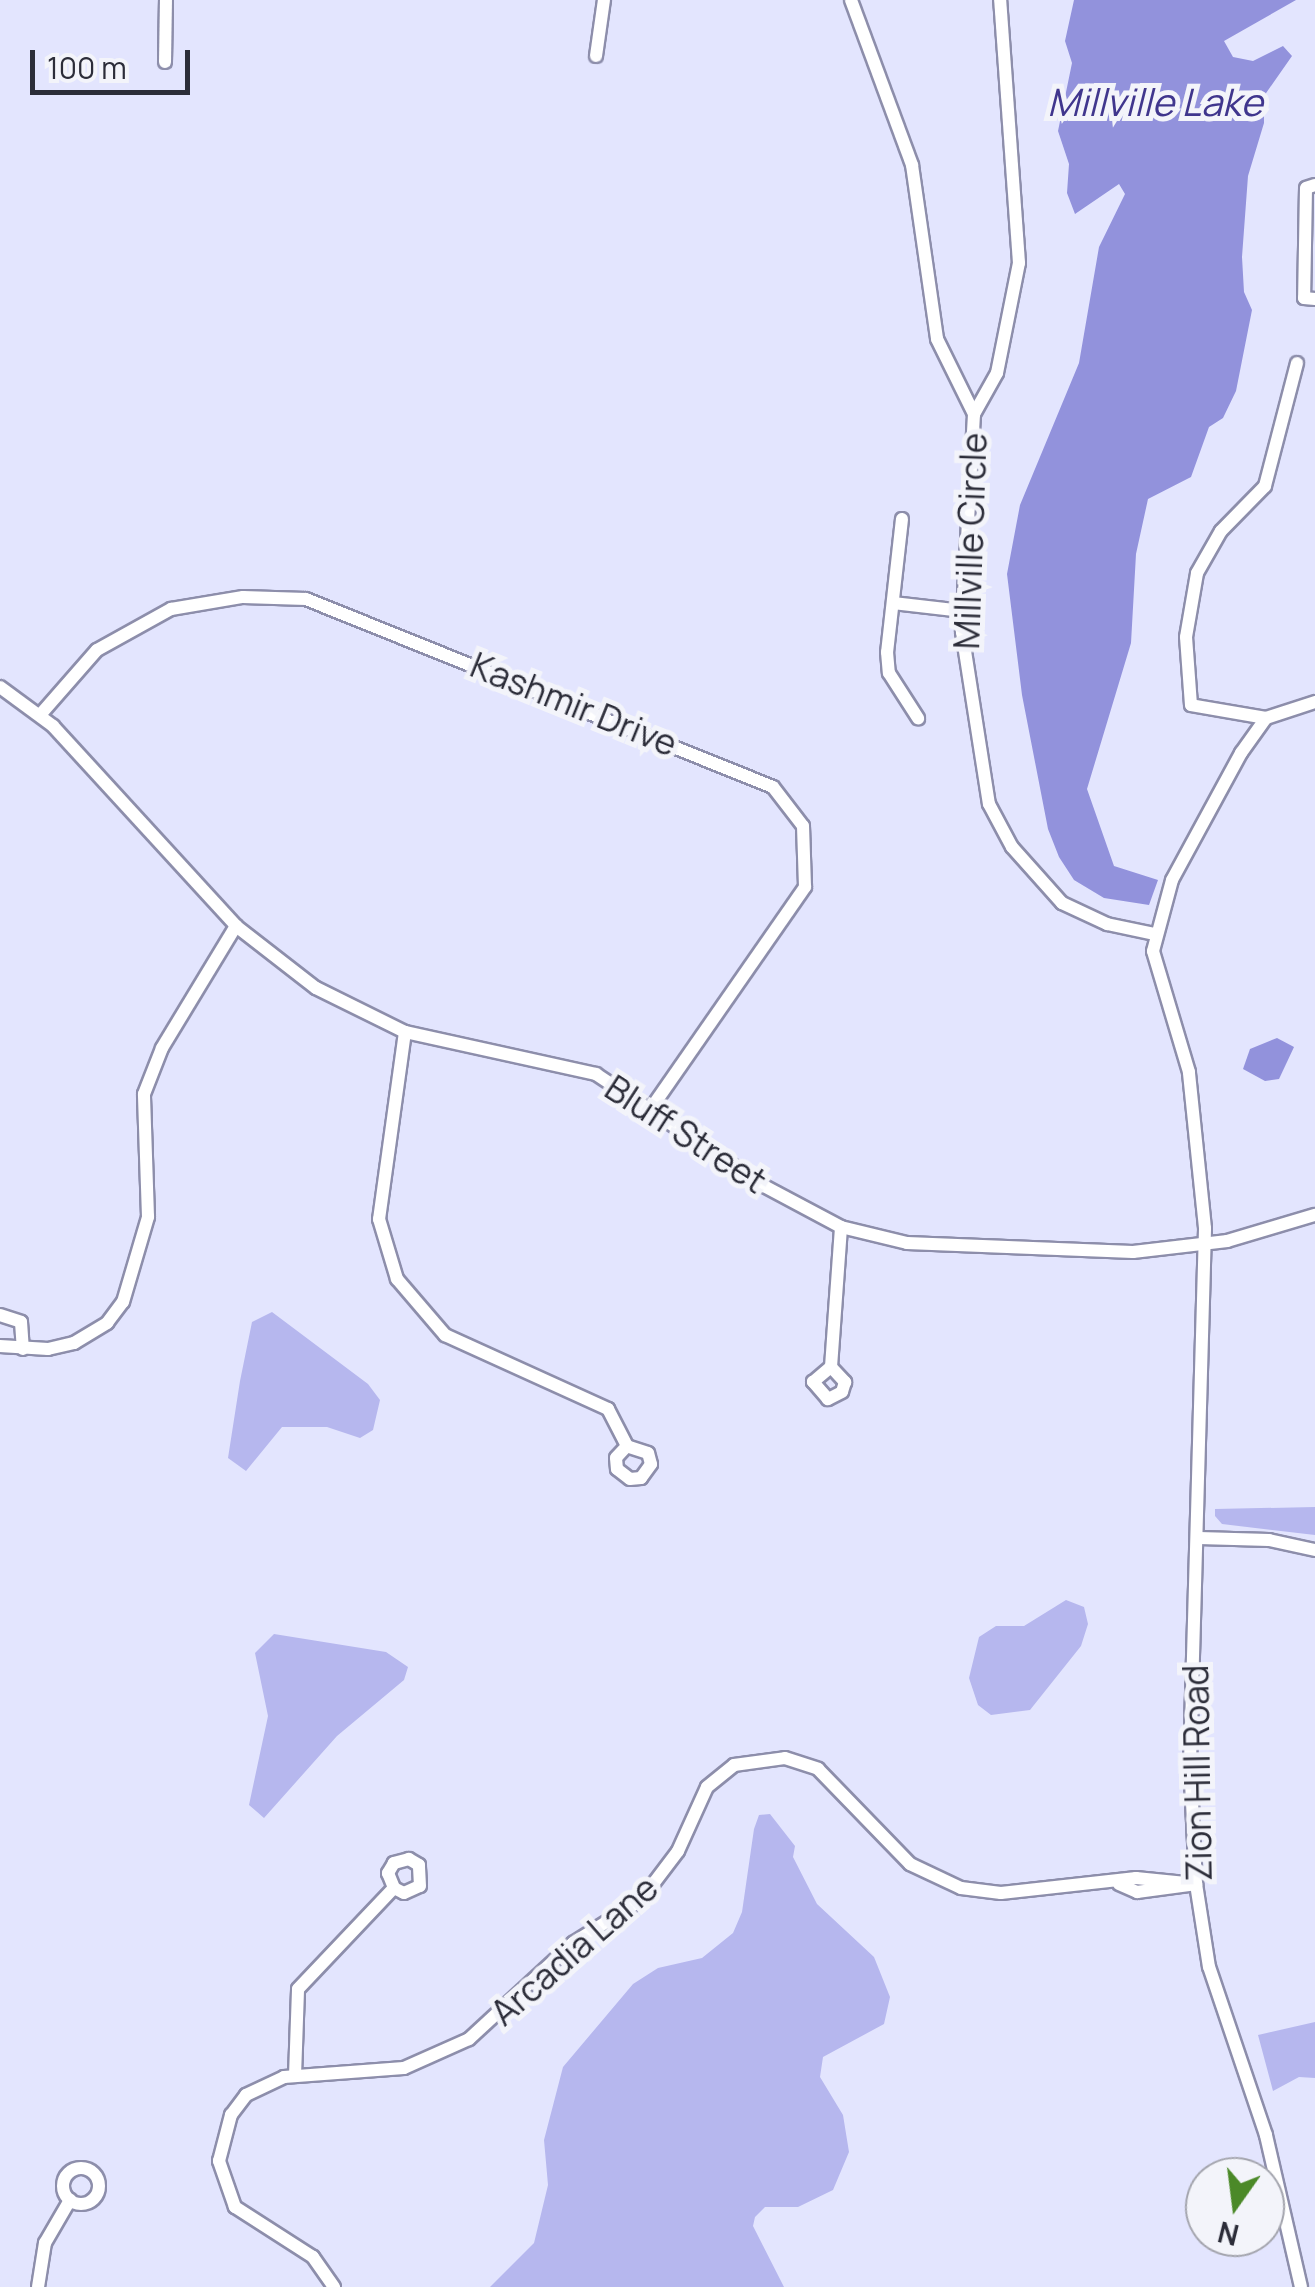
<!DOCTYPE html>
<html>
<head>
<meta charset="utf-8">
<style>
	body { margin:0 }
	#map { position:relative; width:1315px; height:2287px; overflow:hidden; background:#e3e5fe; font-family:Manrope,sans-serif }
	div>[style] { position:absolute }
	.green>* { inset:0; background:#b6b7ee }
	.water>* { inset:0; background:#9292dc }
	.roads { filter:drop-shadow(2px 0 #8d8eab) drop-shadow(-2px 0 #8d8eab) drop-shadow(0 2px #8d8eab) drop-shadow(0 -2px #8d8eab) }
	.minor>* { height:12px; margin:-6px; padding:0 6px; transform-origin:6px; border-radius:6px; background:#fff }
	.minor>.ring { margin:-6px; padding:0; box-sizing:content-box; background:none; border:12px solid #fff; border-radius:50% }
	span { translate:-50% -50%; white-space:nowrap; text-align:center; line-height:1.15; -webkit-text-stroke:10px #f3f4fa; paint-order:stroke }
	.street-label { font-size:35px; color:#2c2d39 }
	.water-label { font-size:38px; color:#40368d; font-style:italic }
	.north { position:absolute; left:1185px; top:2157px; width:100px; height:100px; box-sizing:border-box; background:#f3f4fa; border:2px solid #a3a4ad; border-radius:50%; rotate:194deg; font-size:28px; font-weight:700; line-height:40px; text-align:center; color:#2c2d39 }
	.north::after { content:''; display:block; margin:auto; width:35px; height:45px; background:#4b8928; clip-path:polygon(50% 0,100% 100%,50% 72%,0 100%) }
	.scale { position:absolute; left:30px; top:50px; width:160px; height:45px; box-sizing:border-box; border:5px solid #2c2d39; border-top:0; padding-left:12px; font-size:30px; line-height:35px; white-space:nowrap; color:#2c2d39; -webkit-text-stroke:8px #f3f4fa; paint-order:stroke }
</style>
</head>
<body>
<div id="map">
	<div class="green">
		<div style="clip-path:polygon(272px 1312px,368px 1384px,380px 1400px,373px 1430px,360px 1438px,327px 1427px,282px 1427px,246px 1471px,228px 1458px,240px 1381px,252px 1322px)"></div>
		<div style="clip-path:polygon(1315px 1507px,1315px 1535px,1222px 1524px,1215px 1516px,1215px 1509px)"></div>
		<div style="clip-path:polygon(1066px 1600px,1084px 1607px,1088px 1624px,1081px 1646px,1030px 1710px,991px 1715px,978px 1705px,969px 1678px,979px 1637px,996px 1626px,1024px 1626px)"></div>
		<div style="clip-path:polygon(274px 1634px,386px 1652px,408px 1667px,404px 1680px,337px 1736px,264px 1818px,249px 1805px,268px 1716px,255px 1653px)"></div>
		<div style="clip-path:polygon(770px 1814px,795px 1846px,793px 1857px,817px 1904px,874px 1957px,890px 1997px,884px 2024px,823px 2057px,820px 2077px,843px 2115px,849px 2152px,833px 2190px,798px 2207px,765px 2207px,755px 2217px,753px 2226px,784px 2287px,490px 2287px,534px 2243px,548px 2185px,544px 2140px,563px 2067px,633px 1984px,658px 1968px,702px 1958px,733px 1933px,742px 1912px,754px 1829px,759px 1815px)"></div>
		<div style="clip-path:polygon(1315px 2022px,1315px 2078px,1299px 2077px,1273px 2091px,1258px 2035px)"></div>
	</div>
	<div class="water">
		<div style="clip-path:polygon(1074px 0,1296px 0,1224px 41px,1233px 57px,1253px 61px,1283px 46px,1292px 56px,1264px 96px,1264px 123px,1248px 176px,1242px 257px,1244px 292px,1252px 310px,1236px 391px,1223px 418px,1209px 427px,1191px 477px,1148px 499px,1136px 554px,1131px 643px,1087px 789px,1114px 866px,1158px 880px,1149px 905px,1104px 898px,1074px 880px,1059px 857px,1048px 829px,1022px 695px,1007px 574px,1020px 505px,1079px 363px,1099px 247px,1125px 194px,1119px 184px,1075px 214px,1067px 193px,1069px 164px,1058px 131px,1072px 63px,1065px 41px)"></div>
		<div style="clip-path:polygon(1277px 1038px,1294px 1047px,1279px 1079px,1265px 1081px,1243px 1069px,1250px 1049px)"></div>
	</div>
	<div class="roads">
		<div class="minor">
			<div style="left:851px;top:0;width:176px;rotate:69.7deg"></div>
			<div style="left:912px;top:165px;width:176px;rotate:81.8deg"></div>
			<div style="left:937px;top:339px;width:84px;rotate:63.7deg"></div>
			<div style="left:974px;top:414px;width:218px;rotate:93.2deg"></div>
			<div style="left:962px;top:632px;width:174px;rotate:81.1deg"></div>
			<div style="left:989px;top:804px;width:49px;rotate:61.9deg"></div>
			<div style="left:1012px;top:847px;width:75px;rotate:48.2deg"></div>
			<div style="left:1062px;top:903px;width:50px;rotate:25deg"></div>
			<div style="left:1107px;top:924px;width:48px;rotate:12deg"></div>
			<div style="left:596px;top:56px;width:57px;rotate:-81.9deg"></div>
			<div style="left:165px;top:62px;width:62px;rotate:-89.1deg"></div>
			<div style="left:1315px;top:185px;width:9px;rotate:162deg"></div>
			<div style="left:1306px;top:188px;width:110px;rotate:91deg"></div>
			<div style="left:1304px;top:298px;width:11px;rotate:5deg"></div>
			<div style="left:974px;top:414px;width:47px;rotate:-60.7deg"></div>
			<div style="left:997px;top:373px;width:112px;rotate:-78.7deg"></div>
			<div style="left:1019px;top:263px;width:264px;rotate:-94.1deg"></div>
			<div style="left:902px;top:519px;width:134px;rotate:96.4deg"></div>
			<div style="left:887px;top:652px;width:21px;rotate:85deg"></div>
			<div style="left:889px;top:673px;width:54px;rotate:57.2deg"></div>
			<div style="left:893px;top:603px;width:70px;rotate:6.5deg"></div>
			<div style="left:0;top:687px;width:66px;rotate:36.3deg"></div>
			<div style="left:53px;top:726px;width:271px;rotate:47.5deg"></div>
			<div style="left:236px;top:926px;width:101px;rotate:37.8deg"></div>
			<div style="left:316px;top:988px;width:99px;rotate:26.3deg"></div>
			<div style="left:405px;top:1032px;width:196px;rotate:12.4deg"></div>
			<div style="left:596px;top:1074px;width:202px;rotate:33.7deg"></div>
			<div style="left:764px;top:1186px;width:87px;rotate:28deg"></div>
			<div style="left:841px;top:1227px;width:68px;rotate:13.6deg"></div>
			<div style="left:907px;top:1243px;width:226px;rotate:2.3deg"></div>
			<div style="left:1133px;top:1252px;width:95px;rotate:-6.7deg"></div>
			<div style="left:1227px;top:1241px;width:92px;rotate:-16.5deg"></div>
			<div style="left:40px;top:715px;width:86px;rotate:-48.8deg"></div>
			<div style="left:97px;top:650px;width:85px;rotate:-29deg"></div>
			<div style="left:171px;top:609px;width:73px;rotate:-9.5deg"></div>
			<div style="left:243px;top:597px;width:63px;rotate:1.8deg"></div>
			<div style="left:306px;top:599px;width:503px;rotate:21.93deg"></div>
			<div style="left:773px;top:787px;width:49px;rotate:52.4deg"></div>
			<div style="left:803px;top:826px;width:61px;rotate:88.1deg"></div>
			<div style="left:805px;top:887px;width:268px;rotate:124.8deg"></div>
			<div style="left:1266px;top:718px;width:76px;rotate:-170.2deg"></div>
			<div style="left:1191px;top:705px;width:68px;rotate:-94.2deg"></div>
			<div style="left:1186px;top:637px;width:65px;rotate:-80.2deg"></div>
			<div style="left:1197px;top:573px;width:48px;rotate:-60.3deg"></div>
			<div style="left:1221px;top:531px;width:63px;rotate:-45.6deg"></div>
			<div style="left:1265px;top:486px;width:127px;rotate:-75.4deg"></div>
			<div style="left:405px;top:1032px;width:189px;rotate:97.9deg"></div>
			<div style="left:379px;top:1219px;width:63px;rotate:73.3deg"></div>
			<div style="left:397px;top:1279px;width:74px;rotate:49.4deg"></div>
			<div style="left:445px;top:1335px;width:179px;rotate:24.4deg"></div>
			<div style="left:608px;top:1409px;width:42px;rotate:62.8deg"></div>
			<div style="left:627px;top:1446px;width:16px;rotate:133deg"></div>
			<div style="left:616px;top:1458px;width:11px;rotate:85deg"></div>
			<div style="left:617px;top:1469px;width:16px;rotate:38deg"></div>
			<div style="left:630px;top:1479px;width:11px;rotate:-5deg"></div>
			<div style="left:641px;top:1478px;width:17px;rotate:-54deg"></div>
			<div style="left:651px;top:1464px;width:11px;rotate:-105deg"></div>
			<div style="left:648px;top:1453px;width:22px;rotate:-162deg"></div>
			<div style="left:0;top:1315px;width:22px;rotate:18deg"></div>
			<div style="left:21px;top:1322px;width:27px;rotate:86deg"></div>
			<div style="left:0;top:1346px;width:48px;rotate:3.6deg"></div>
			<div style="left:48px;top:1349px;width:27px;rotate:-13deg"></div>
			<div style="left:74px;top:1343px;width:39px;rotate:-31deg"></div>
			<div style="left:107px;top:1323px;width:26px;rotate:-53deg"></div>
			<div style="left:123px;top:1302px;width:89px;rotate:-73.6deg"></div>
			<div style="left:148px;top:1217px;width:123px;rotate:-91.9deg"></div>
			<div style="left:144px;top:1094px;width:49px;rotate:-68.6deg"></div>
			<div style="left:162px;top:1048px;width:143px;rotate:-58.8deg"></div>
			<div style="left:831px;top:1367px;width:21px;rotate:47deg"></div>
			<div style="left:845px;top:1382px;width:10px;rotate:107deg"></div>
			<div style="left:842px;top:1392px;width:16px;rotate:153deg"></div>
			<div style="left:828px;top:1399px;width:23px;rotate:-131deg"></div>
			<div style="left:813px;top:1382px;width:23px;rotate:-40deg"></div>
			<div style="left:831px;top:1367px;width:140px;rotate:-85.9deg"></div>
			<div style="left:1199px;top:1538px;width:70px;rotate:1.6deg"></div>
			<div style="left:1269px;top:1540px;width:47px;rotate:12.3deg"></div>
			<div style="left:1119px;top:1884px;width:20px;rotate:24deg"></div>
			<div style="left:1137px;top:1892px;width:60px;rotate:-7.7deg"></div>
			<div style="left:295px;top:2076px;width:87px;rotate:-88deg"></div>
			<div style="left:298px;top:1989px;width:139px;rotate:-46.5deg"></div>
			<div style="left:394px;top:1888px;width:11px;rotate:27deg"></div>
			<div style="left:404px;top:1893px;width:17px;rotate:-24deg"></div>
			<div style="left:420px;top:1886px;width:21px;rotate:-93deg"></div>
			<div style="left:419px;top:1865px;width:12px;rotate:-149deg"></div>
			<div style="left:409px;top:1859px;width:16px;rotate:165deg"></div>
			<div style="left:394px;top:1863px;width:12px;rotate:121deg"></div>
			<div style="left:388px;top:1873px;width:16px;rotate:68deg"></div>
			<div class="ring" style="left:63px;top:2168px;width:24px;height:24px"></div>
			<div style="left:38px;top:2287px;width:45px;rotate:-81deg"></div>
			<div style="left:45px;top:2243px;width:50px;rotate:-59.8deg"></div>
			<div style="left:334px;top:2287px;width:37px;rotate:-125deg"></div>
			<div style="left:313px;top:2257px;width:93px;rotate:-147.3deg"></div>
			<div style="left:235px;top:2207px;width:49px;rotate:-109.2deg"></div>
			<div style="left:219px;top:2161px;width:48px;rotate:-75.4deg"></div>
			<div style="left:231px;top:2115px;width:25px;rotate:-53deg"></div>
			<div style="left:246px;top:2095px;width:42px;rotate:-25.3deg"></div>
			<div style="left:284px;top:2077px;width:120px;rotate:-4.3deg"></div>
			<div style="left:404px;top:2068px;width:71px;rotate:-24deg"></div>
			<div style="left:469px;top:2039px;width:142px;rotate:-42.7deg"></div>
			<div style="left:573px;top:1943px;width:80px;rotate:-32.3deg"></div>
			<div style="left:641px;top:1900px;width:61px;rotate:-52.9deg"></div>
			<div style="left:678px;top:1851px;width:70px;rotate:-65.6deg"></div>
			<div style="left:707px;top:1787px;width:35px;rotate:-39deg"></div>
			<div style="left:734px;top:1765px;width:51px;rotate:-7.8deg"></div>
			<div style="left:785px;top:1758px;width:35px;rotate:18deg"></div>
			<div style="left:818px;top:1769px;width:132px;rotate:45.9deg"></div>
			<div style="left:910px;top:1864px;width:56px;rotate:25.2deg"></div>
			<div style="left:961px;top:1888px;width:40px;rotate:7.1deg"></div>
			<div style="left:1001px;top:1893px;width:136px;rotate:-6.3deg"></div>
			<div style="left:1136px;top:1878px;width:60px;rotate:5.7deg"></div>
			<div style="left:1301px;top:2287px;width:156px;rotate:-103deg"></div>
			<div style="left:1266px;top:2135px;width:177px;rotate:-108.7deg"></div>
			<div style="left:1209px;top:1967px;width:84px;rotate:-98.9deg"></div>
			<div style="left:1196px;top:1884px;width:121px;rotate:-92.8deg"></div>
			<div style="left:1190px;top:1763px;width:535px;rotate:-88.39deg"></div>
			<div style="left:1205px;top:1228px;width:157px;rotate:-95.9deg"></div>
			<div style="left:1189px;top:1072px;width:126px;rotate:-106.6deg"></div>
			<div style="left:1153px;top:951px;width:73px;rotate:-75deg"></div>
			<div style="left:1172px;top:880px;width:145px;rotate:-61.5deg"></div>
			<div style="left:1241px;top:753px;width:43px;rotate:-54.5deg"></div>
			<div style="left:1266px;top:718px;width:52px;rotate:-18.1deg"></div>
		</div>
	</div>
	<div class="street-label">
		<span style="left:970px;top:541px;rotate:-88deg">Millville Circle</span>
		<span style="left:574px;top:704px;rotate:22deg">Kashmir Drive</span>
		<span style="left:686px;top:1134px;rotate:33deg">Bluff Street</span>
		<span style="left:1197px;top:1773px;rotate:-91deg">Zion Hill Road</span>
		<span style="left:574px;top:1950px;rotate:-41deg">Arcadia Lane</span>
	</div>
	<div class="water-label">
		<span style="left:1155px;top:102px">Millville Lake</span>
	</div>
	<div class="north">N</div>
	<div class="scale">100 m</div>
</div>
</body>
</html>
